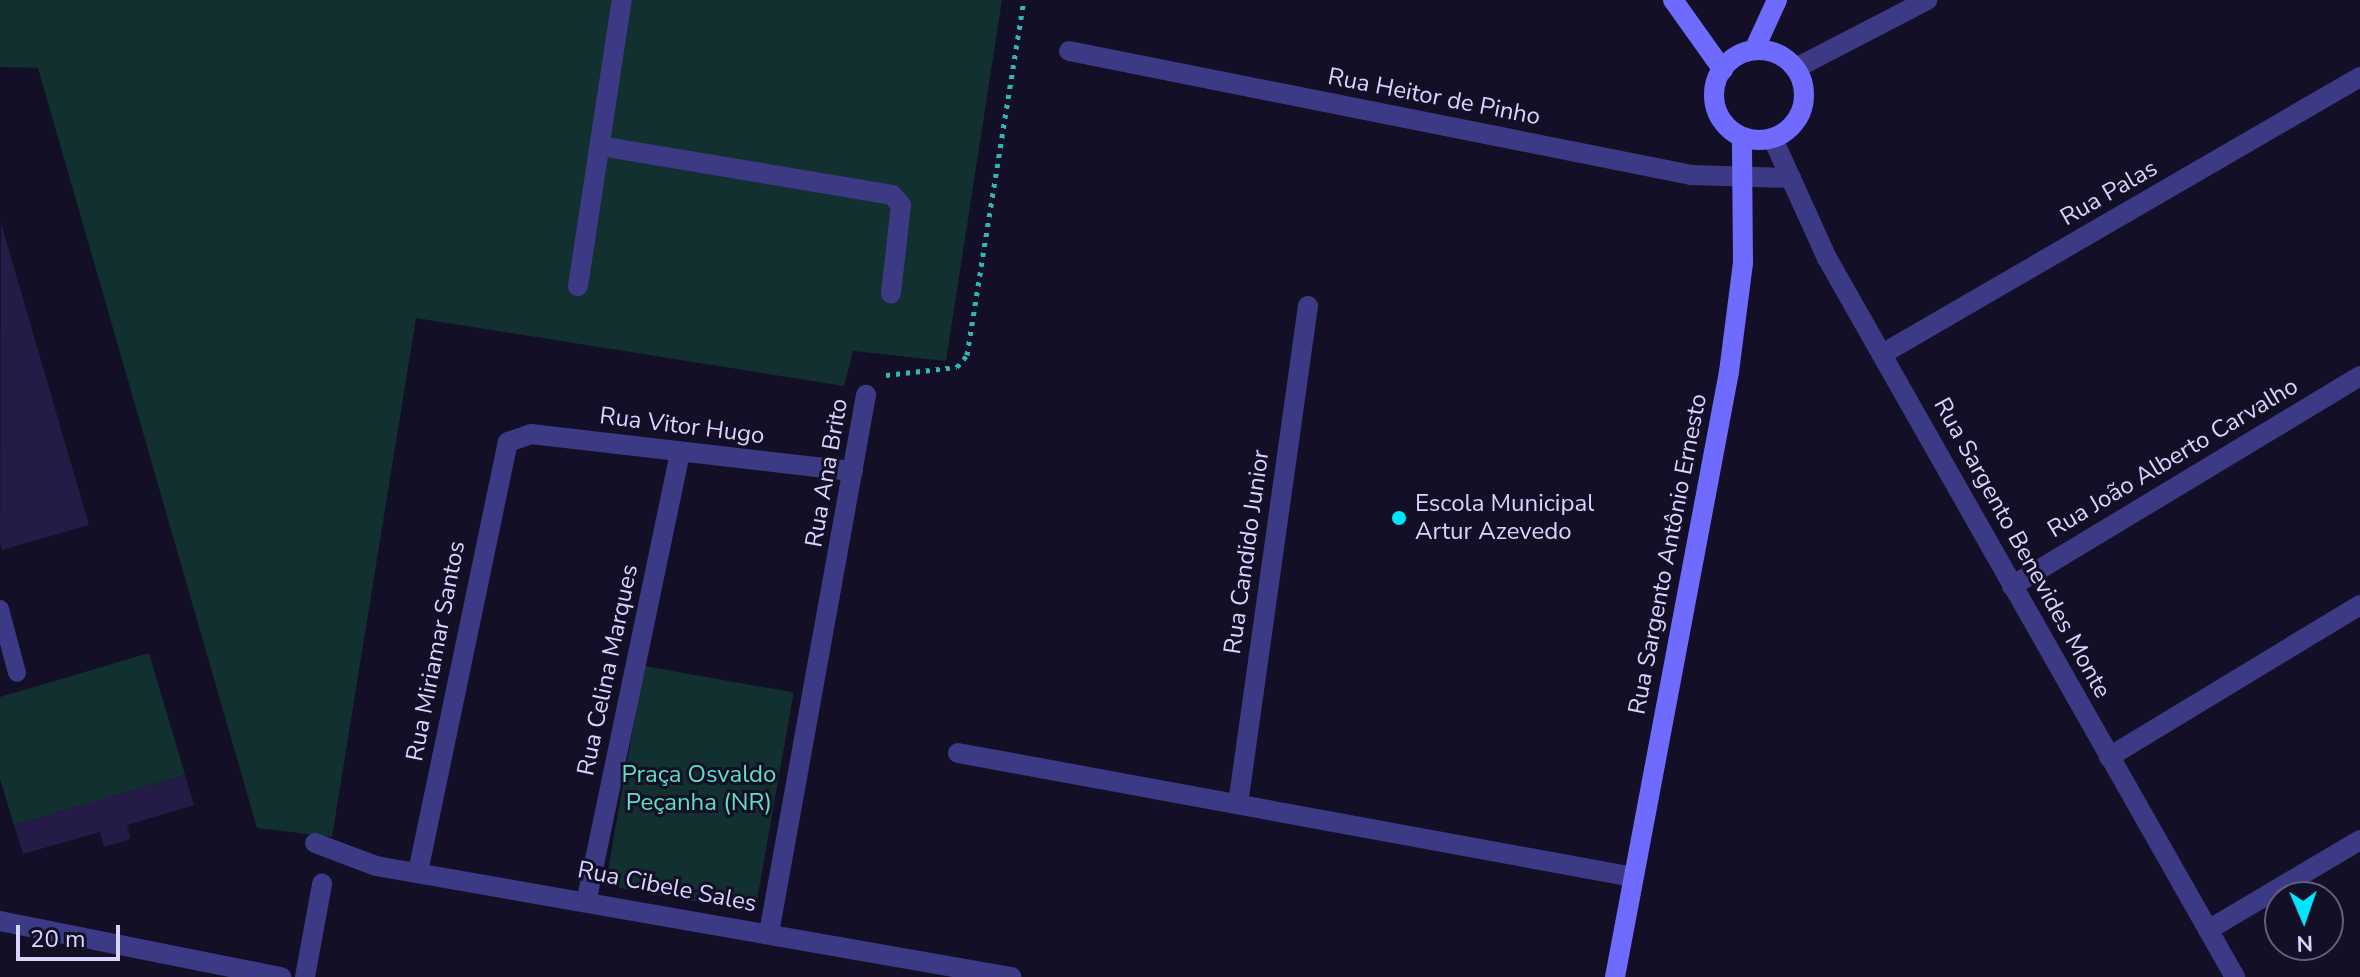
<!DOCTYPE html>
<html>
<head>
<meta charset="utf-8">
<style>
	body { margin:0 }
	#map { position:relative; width:2360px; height:977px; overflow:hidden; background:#130f26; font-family:"Nunito Sans",sans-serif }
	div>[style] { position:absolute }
	.green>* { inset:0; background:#12302f; transform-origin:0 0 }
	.building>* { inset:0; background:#241b47 }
	.path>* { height:5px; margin-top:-2.5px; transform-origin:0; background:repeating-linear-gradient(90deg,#2fb8b0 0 4px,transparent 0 10px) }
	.lane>* { height:18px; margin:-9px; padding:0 9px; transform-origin:9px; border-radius:9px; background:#3d3a85 }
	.street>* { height:20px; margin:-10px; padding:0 10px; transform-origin:10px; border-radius:10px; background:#3d3a85 }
	.secondary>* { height:20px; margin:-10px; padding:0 10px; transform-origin:10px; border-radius:10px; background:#6f6bff }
	.secondary>.ring { margin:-10px; padding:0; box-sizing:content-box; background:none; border:20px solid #6f6bff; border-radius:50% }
	.dots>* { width:22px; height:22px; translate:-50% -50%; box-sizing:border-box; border:4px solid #130f26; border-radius:50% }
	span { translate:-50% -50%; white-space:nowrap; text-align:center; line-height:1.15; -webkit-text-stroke:6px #130f26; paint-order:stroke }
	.street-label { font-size:24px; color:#d9d4ff }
	.poi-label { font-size:24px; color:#d9d4ff }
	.left { translate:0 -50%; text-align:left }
	.park-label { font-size:24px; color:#5fe0c0 }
	.north { position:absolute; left:2264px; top:881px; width:80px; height:80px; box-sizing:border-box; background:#130f26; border:2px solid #625e7d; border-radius:50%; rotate:178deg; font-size:22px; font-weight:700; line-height:32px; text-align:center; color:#d9d4ff }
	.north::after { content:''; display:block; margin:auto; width:28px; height:36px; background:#00e5ff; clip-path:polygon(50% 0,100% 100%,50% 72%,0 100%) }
	.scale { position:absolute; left:16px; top:925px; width:104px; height:36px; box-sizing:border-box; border:4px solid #d9d4ff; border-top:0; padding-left:10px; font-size:24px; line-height:28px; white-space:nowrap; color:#d9d4ff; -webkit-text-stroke:6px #130f26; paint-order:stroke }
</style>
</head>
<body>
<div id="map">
	<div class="green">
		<div style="clip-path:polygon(0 0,1002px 0,946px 361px,853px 351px,844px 386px,416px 318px,332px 837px,257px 828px,38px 68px,0 67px)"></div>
		<div style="clip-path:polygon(149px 653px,185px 775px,14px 825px,0 779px,0 697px)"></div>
		<div style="left:644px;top:666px;width:152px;height:223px;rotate:10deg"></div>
	</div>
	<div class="building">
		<div style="clip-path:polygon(1px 223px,89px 525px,2px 550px,0 544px)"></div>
		<div style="clip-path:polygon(185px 775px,194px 805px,127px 825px,131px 839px,104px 847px,100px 832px,23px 854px,14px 825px)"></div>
	</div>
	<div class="path">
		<div style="left:886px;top:375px;width:71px;rotate:-6.4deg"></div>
		<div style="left:957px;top:367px;width:16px;rotate:-50deg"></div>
		<div style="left:967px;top:355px;width:360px;rotate:-80.9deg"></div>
	</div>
	<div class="lane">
		<div style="left:0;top:609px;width:66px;rotate:75.1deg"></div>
	</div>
	<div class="street">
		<div style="left:1069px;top:51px;width:634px;rotate:11.27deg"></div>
		<div style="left:1691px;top:175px;width:100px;rotate:1.7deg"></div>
		<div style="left:1796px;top:68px;width:148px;rotate:-27.4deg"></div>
		<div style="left:1773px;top:139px;width:131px;rotate:65.6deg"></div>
		<div style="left:1827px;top:258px;width:827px;rotate:60.43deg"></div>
		<div style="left:600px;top:146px;width:296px;rotate:9.5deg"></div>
		<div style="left:892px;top:195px;width:13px;rotate:48deg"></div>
		<div style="left:901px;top:205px;width:89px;rotate:96.5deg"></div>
		<div style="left:578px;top:286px;width:289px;rotate:-81.3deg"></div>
		<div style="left:1884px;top:353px;width:550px;rotate:-30.11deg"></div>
		<div style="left:2012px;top:586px;width:406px;rotate:-31.1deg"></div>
		<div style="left:958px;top:753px;width:686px;rotate:10.41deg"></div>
		<div style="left:2109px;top:757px;width:293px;rotate:-31.2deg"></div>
		<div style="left:1238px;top:804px;width:503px;rotate:-82deg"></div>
		<div style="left:315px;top:843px;width:65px;rotate:20.7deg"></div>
		<div style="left:376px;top:866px;width:645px;rotate:9.92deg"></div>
		<div style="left:418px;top:872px;width:439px;rotate:-78.2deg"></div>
		<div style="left:508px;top:442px;width:24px;rotate:-19deg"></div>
		<div style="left:531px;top:434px;width:324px;rotate:6.6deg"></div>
		<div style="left:587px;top:898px;width:456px;rotate:-78.2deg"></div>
		<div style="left:0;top:921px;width:287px;rotate:11.3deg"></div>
		<div style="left:2208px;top:930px;width:177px;rotate:-30.6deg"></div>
		<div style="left:769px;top:933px;width:547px;rotate:-79.78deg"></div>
		<div style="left:305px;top:977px;width:95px;rotate:-79.6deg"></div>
	</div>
	<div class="secondary">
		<div style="left:1673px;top:0;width:86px;rotate:54.5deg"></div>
		<div style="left:1755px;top:48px;width:53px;rotate:-65.4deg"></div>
		<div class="ring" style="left:1714px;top:50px;width:70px;height:70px"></div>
		<div style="left:1615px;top:977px;width:616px;rotate:-79.33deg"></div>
		<div style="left:1729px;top:372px;width:110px;rotate:-82.7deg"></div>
		<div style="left:1743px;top:263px;width:124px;rotate:-90.5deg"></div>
	</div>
	<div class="dots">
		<div style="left:1399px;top:518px;background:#00e5ff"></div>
	</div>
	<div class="street-label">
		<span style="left:1434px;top:97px;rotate:11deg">Rua Heitor de Pinho</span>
		<span style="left:2109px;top:193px;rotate:-30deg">Rua Palas</span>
		<span style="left:682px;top:426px;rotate:7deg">Rua Vitor Hugo</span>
		<span style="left:2173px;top:458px;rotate:-31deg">Rua João Alberto Carvalho</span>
		<span style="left:827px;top:473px;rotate:-80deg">Rua Ana Brito</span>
		<span style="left:2022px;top:548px;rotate:61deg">Rua Sargento Benevides Monte</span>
		<span style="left:1247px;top:552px;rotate:-82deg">Rua Candido Junior</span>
		<span style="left:1668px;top:554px;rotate:-79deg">Rua Sargento Antônio Ernesto</span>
		<span style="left:436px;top:651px;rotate:-79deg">Rua Miriamar Santos</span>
		<span style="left:608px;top:670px;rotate:-78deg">Rua Celina Marques</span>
		<span style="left:667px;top:887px;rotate:11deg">Rua Cibele Sales</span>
	</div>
	<div class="poi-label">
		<span class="left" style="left:1415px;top:518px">Escola Municipal<br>Artur Azevedo</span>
	</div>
	<div class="park-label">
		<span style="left:699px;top:789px">Praça Osvaldo<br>Peçanha (NR)</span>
	</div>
	<div class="north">N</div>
	<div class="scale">20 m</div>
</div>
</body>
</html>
